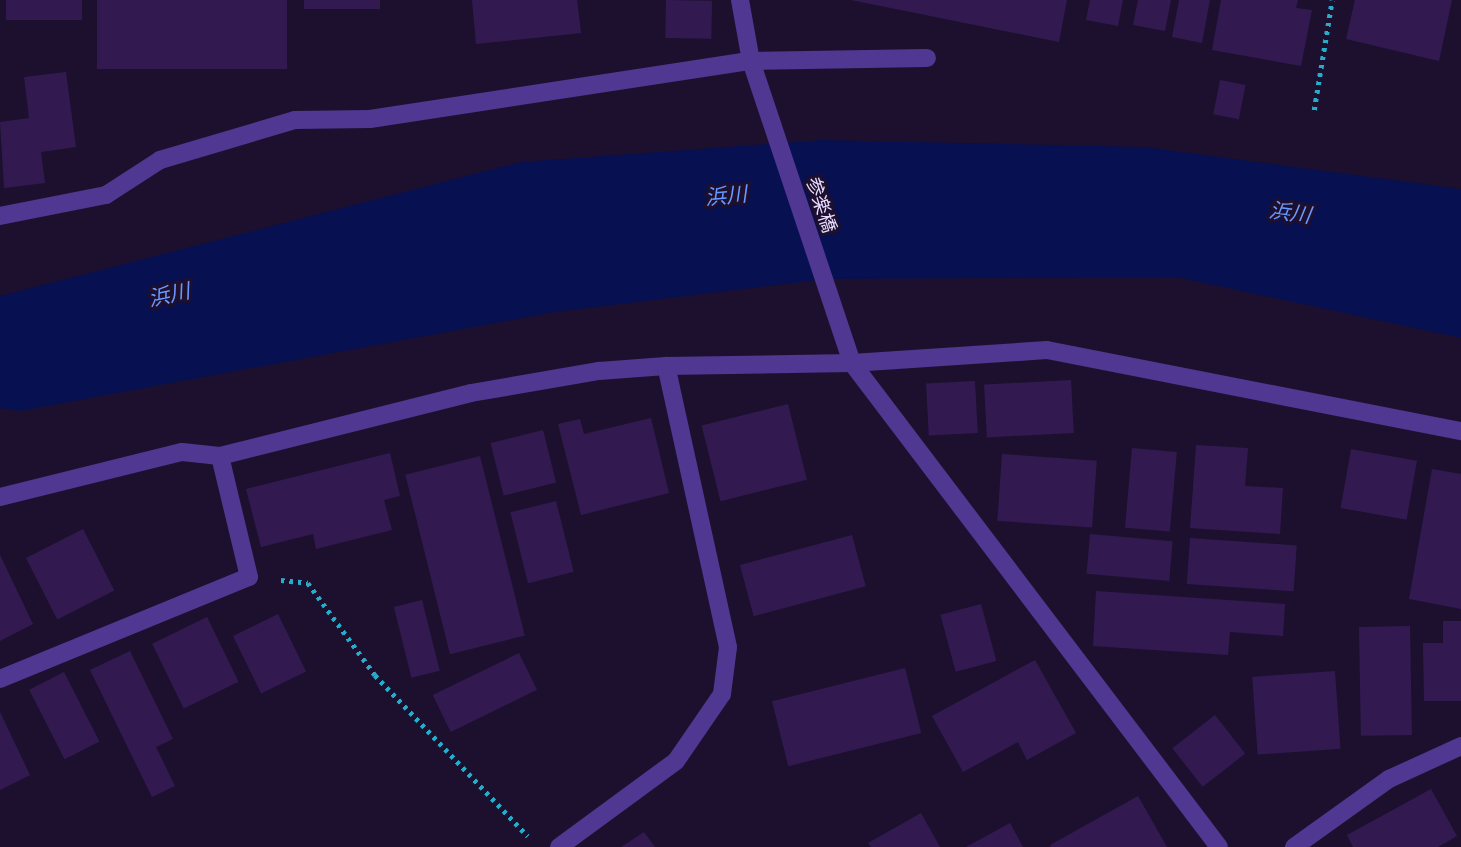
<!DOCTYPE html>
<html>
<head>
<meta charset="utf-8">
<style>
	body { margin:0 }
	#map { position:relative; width:1461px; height:847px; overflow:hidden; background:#1c102e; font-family:Poppins,"Noto Sans JP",sans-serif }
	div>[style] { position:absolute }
	.water>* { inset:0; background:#071050 }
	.building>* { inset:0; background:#321a51; transform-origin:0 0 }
	.path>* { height:4.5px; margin-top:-2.25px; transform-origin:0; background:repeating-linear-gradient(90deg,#27adc9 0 3.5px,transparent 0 8.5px) }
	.street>* { height:18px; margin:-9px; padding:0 9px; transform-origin:9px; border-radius:9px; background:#503791 }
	span { translate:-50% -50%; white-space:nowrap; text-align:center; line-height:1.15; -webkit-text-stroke:6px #1c102e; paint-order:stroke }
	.street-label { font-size:19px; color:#e9ddff }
	.water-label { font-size:21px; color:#6b98ff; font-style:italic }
</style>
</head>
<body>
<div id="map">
	<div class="water">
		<div style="clip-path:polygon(822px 140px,1144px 147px,1461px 189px,1461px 338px,1176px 277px,826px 279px,555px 312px,20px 411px,0 408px,0 296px,521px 162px)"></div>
	</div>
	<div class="building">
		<div style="left:6px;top:0;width:76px;height:20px"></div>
		<div style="left:97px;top:0;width:190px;height:69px"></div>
		<div style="left:304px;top:0;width:76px;height:9px"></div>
		<div style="clip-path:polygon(472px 0,577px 0,581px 33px,476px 44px)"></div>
		<div style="left:666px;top:0;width:46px;height:38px;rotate:1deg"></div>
		<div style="clip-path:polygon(851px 0,1067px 0,1059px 42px)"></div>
		<div style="clip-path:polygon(1090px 0,1123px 0,1118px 26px,1086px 20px)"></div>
		<div style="clip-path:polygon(1138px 0,1171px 0,1165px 31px,1133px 25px)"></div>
		<div style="clip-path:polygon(1179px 0,1210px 0,1202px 43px,1172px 37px)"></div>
		<div style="clip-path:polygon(1221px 0,1298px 0,1296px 8px,1312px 10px,1301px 66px,1212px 50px)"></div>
		<div style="clip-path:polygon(1355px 0,1452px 0,1439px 61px,1346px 39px)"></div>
		<div style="clip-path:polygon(66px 72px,76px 147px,41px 152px,45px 183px,4px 188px,0 122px,29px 118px,24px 77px)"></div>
		<div style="left:1220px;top:80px;width:26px;height:35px;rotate:11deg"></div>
		<div style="left:1071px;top:380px;width:53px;height:87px;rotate:87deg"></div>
		<div style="left:975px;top:381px;width:52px;height:49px;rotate:87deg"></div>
		<div style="left:788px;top:404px;width:78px;height:89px;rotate:76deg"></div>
		<div style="clip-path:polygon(651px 418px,669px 493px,581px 515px,558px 424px,580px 419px,584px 434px)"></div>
		<div style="left:543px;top:430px;width:54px;height:54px;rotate:76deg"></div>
		<div style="clip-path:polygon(1196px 445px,1248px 448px,1245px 486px,1283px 488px,1280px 534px,1190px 528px)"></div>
		<div style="left:1132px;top:448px;width:45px;height:80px;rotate:5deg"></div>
		<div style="left:1351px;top:449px;width:67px;height:60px;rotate:10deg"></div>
		<div style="clip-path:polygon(390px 453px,400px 496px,384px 500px,392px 530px,316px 549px,313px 534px,261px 547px,246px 489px)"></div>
		<div style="left:1002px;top:454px;width:95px;height:67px;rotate:4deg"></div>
		<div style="left:480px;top:456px;width:185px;height:77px;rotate:76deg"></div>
		<div style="clip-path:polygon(1432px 469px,1461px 474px,1461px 609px,1409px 599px)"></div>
		<div style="left:556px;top:501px;width:73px;height:47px;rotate:76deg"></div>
		<div style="left:83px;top:529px;width:69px;height:64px;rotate:63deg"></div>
		<div style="left:1090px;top:534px;width:83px;height:40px;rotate:5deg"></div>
		<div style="left:852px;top:535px;width:53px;height:116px;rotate:75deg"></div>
		<div style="left:1190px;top:538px;width:107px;height:46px;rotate:4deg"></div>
		<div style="clip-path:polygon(0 555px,33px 624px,0 641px)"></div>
		<div style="clip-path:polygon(1096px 591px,1285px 604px,1283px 636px,1230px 632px,1228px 655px,1093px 646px)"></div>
		<div style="left:422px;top:600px;width:73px;height:29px;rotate:76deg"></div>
		<div style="left:981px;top:604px;width:59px;height:42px;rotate:75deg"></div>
		<div style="left:278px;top:614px;width:64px;height:50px;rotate:64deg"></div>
		<div style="left:207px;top:617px;width:72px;height:61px;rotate:64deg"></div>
		<div style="clip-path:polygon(1443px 621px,1461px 621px,1461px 701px,1424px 701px,1423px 643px,1443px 643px)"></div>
		<div style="left:1410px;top:626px;width:109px;height:51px;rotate:89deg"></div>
		<div style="clip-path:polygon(130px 651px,173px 739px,156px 747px,175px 786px,152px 797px,90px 670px)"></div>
		<div style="left:519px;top:653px;width:41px;height:96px;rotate:64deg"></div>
		<div style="clip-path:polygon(1035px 660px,1076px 733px,1027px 760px,1018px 742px,963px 772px,932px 716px)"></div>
		<div style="left:905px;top:668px;width:67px;height:137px;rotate:76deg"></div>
		<div style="left:1335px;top:671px;width:78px;height:83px;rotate:86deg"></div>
		<div style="left:64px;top:672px;width:78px;height:39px;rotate:63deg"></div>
		<div style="clip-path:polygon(0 712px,30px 775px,0 790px)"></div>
		<div style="left:1215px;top:715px;width:49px;height:54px;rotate:52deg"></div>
		<div style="clip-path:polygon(1431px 789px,1457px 836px,1438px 847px,1353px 847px,1347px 835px)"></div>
		<div style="clip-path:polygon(1138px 796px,1167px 847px,1051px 847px,1050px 845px)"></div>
		<div style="clip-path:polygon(921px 813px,940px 847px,871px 847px,868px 843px)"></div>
		<div style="clip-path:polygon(1010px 823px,1023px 847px,966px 847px)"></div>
		<div style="clip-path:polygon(644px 832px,655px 847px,621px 847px)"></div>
	</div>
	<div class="path">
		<div style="left:1314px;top:110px;width:111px;rotate:-80.7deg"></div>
		<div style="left:281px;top:580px;width:27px;rotate:6deg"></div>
		<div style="left:308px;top:583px;width:114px;rotate:53.9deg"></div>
		<div style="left:375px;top:675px;width:222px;rotate:46.5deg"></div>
	</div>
	<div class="street">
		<div style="left:740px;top:0;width:62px;rotate:79.8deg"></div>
		<div style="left:751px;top:61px;width:318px;rotate:71.5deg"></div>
		<div style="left:852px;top:363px;width:607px;rotate:52.83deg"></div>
		<div style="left:0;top:216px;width:108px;rotate:-11.2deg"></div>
		<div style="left:106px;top:195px;width:64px;rotate:-32.9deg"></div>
		<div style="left:160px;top:160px;width:141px;rotate:-16.5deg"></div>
		<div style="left:295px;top:120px;width:75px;rotate:-0.8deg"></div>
		<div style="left:370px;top:119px;width:385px;rotate:-8.7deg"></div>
		<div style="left:751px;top:61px;width:176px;rotate:-1deg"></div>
		<div style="left:0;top:497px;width:187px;rotate:-13.9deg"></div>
		<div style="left:182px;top:452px;width:38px;rotate:6deg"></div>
		<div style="left:220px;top:456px;width:259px;rotate:-14.1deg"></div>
		<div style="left:471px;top:393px;width:130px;rotate:-9.8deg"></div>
		<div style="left:599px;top:371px;width:67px;rotate:-4.3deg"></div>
		<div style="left:666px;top:366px;width:186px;rotate:-0.9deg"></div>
		<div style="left:852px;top:363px;width:195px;rotate:-3.8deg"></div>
		<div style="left:1047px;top:350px;width:422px;rotate:11.1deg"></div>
		<div style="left:0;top:679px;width:269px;rotate:-22.3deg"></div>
		<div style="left:249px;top:577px;width:124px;rotate:-103.5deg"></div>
		<div style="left:559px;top:847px;width:145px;rotate:-36.3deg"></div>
		<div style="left:676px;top:761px;width:81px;rotate:-55.5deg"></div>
		<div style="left:722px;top:694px;width:47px;rotate:-82.7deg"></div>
		<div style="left:728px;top:647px;width:288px;rotate:-102.4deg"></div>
		<div style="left:1294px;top:847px;width:117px;rotate:-35.6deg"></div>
		<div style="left:1389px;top:779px;width:79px;rotate:-24.6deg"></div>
	</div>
	<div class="street-label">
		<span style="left:821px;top:205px;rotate:72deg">参楽橋</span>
	</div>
	<div class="water-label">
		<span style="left:726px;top:196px;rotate:-6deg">浜川</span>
		<span style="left:1290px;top:213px;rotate:8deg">浜川</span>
		<span style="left:169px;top:295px;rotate:-12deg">浜川</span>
	</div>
</div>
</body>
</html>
